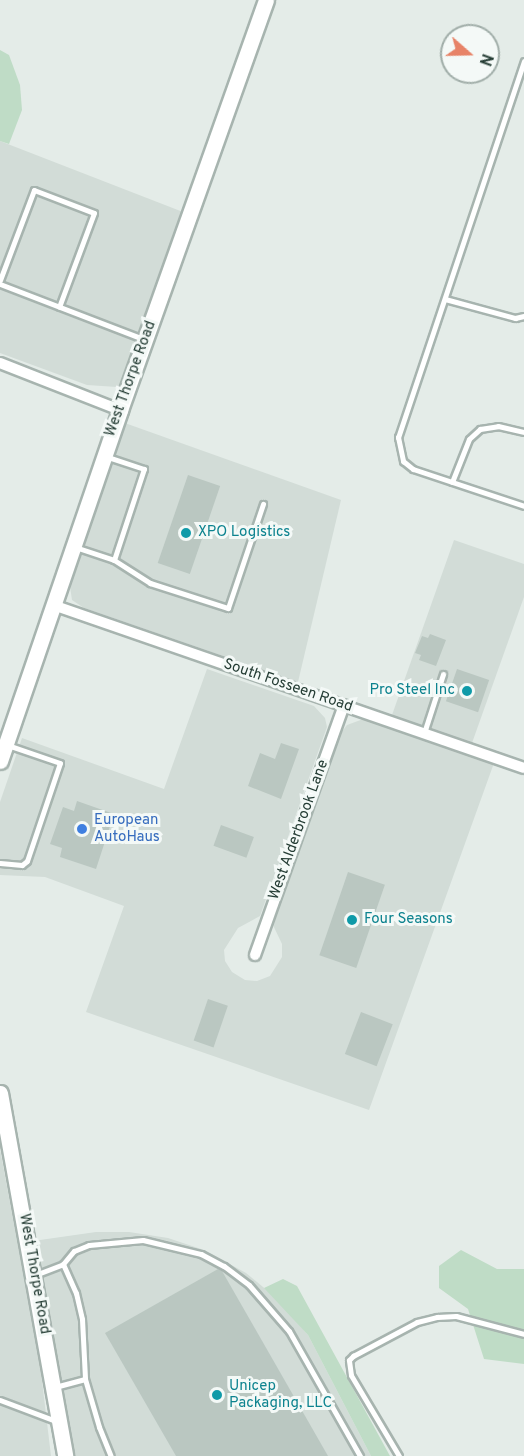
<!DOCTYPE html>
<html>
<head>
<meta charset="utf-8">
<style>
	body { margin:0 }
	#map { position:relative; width:524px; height:1456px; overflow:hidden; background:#e4ece8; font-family:Overpass,sans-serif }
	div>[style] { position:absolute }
	.built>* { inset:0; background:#d2dcd7 }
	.green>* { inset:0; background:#bfdcc6 }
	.building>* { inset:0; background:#bac7c1; transform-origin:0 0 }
	.roads { filter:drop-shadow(2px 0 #a7b4af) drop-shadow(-2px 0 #a7b4af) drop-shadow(0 2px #a7b4af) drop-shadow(0 -2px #a7b4af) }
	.lane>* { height:5px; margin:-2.5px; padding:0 2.5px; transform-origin:2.5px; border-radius:2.5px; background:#fff }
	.street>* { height:10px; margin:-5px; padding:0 5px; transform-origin:5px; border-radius:5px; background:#fff }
	.secondary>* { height:15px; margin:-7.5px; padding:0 7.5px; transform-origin:7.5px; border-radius:7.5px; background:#fff }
	.dots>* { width:16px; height:16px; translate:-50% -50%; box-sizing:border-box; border:3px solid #f4f9f7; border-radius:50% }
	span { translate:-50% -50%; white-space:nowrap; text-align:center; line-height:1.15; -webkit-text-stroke:6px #f4f9f7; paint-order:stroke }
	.street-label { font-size:15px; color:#253d35 }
	.culture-label { font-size:15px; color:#0d838f }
	.left { translate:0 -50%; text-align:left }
	.right { translate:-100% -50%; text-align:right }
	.shop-label { font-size:15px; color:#366cbe }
	.north { position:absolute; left:440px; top:24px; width:60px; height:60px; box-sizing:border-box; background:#f4f9f7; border:2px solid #a1aea9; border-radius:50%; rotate:110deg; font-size:16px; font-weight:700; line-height:24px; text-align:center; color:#253d35 }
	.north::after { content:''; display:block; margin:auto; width:21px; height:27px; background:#e78368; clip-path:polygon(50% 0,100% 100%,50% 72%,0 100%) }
</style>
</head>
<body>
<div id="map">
	<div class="built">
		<div style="clip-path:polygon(0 141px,183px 212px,123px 381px,117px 387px,87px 385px,0 353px)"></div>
		<div style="clip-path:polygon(122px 422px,341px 500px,298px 682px,84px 608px,72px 600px,69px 580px)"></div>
		<div style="clip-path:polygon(454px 540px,524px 564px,524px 597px,472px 743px,392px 715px)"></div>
		<div style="clip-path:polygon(207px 669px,314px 706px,325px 718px,327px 727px,260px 916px,238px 928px,224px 950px,225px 961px,232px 972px,245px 980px,257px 981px,270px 976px,282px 957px,282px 944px,272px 923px,276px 910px,341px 733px,347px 725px,366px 718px,494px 763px,369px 1110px,86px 1012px,124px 906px,45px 877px,0 875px,0 802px,22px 738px,164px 789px)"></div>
		<div style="clip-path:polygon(0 1149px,40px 1364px,51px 1456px,0 1456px)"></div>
		<div style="clip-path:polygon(96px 1232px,129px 1232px,168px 1238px,204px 1250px,246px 1273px,275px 1297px,308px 1335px,371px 1456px,71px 1456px,33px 1241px)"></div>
	</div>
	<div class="green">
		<div style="clip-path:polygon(0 50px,9px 55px,20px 85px,22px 110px,9px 144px,0 141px)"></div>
		<div style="clip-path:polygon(461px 1250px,497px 1269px,524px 1269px,524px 1364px,484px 1359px,468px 1309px,439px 1288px,439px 1266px)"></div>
		<div style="clip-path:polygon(283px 1279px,297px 1286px,390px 1456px,371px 1456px,308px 1335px,264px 1288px)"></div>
	</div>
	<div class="building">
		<div style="left:188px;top:475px;width:34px;height:93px;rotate:19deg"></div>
		<div style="clip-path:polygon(430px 634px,446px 640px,436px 666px,419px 660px,421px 655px,415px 653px,422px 636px,428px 638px)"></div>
		<div style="left:457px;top:669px;width:34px;height:34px;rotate:19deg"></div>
		<div style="clip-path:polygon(281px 743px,299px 749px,281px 799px,248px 786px,260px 753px,275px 759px)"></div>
		<div style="clip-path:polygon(77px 801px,114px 814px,96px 869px,60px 857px,62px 848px,50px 844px,63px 807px,74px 811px)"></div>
		<div style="left:221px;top:825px;width:35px;height:22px;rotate:20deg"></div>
		<div style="left:348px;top:872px;width:39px;height:88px;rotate:19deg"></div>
		<div style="left:208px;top:999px;width:21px;height:44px;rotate:19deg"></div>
		<div style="left:361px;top:1012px;width:34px;height:45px;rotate:21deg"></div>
		<div style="clip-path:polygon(218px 1269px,222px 1271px,328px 1456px,176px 1456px,105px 1333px)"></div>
	</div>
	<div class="roads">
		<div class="lane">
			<div style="left:524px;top:61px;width:397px;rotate:108.5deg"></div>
			<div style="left:398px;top:437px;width:25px;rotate:78deg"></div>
			<div style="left:403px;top:461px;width:13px;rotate:39deg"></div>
			<div style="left:413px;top:469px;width:117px;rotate:18.4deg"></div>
			<div style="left:0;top:280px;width:96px;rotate:-69.3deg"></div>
			<div style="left:34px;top:190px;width:64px;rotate:21deg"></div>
			<div style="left:94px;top:213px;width:100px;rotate:110.4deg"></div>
			<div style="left:0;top:284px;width:153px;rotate:21deg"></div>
			<div style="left:445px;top:299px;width:73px;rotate:15.2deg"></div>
			<div style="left:515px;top:318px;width:9px;rotate:-13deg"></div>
			<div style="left:452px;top:482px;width:46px;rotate:-68.4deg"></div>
			<div style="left:469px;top:439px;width:15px;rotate:-42deg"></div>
			<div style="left:480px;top:429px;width:18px;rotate:-9deg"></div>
			<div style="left:498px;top:426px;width:27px;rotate:13deg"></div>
			<div style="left:75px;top:547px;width:41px;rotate:18.4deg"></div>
			<div style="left:114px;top:560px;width:96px;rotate:-71.8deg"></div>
			<div style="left:144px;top:469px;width:41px;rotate:-161.6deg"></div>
			<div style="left:114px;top:560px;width:43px;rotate:32.6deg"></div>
			<div style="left:150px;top:583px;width:82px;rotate:17.8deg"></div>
			<div style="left:228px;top:608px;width:110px;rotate:-71.4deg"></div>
			<div style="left:424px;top:733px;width:62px;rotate:-72.1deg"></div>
			<div style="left:0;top:863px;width:22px;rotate:5deg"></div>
			<div style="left:22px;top:865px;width:6px;rotate:-39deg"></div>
			<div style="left:27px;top:861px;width:103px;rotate:-71.4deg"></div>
			<div style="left:60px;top:763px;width:56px;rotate:-161.2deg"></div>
			<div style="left:63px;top:1264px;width:32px;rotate:66deg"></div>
			<div style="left:76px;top:1293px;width:27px;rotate:77deg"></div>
			<div style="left:82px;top:1319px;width:60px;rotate:87.1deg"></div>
			<div style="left:85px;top:1379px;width:50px;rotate:73.7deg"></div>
			<div style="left:99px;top:1427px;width:31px;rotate:68deg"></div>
			<div style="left:35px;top:1275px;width:30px;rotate:-21deg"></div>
			<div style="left:63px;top:1264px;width:17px;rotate:-50deg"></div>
			<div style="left:74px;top:1251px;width:16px;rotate:-22deg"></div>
			<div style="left:89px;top:1245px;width:54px;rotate:-5.3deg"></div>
			<div style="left:143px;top:1240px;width:60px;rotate:13.6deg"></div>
			<div style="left:201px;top:1254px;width:26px;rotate:28deg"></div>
			<div style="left:224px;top:1266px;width:31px;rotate:37deg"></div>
			<div style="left:249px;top:1285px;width:61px;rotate:49deg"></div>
			<div style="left:289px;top:1331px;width:144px;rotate:60.4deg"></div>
			<div style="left:55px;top:1387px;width:31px;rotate:-15deg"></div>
			<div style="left:0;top:1400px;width:60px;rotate:20.6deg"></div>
			<div style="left:399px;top:1456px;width:94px;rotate:-120.7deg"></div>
			<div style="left:351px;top:1375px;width:15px;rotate:-98deg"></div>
			<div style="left:349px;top:1360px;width:6px;rotate:-45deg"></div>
			<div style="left:353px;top:1356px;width:72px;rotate:-28deg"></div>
			<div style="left:417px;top:1322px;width:21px;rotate:-14deg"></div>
			<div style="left:437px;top:1317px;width:19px;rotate:-3deg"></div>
			<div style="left:456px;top:1316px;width:70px;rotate:14.8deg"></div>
		</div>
		<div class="street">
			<div style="left:0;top:363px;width:129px;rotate:21.4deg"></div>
			<div style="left:53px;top:605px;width:498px;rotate:19.1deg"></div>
			<div style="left:255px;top:955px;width:265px;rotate:-70.4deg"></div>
		</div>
		<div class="secondary">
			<div style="left:0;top:761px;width:371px;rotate:-71.1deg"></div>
			<div style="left:120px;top:410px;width:435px;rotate:-70.4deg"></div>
			<div style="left:0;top:1093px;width:369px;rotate:79.8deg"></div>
		</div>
	</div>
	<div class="dots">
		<div style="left:186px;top:533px;background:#0f9aa8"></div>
		<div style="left:467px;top:691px;background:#0f9aa8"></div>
		<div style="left:82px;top:829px;background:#3f7fe0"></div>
		<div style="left:352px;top:920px;background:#0f9aa8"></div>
		<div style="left:217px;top:1395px;background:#0f9aa8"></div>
	</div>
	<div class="street-label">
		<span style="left:131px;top:379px;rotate:-70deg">West Thorpe Road</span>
		<span style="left:288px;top:686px;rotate:19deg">South Fosseen Road</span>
		<span style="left:299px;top:830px;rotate:-70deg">West Alderbrook Lane</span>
		<span style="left:34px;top:1274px;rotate:80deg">West Thorpe Road</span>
	</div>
	<div class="culture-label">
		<span class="left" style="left:198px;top:533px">XPO Logistics</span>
		<span class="right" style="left:455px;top:691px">Pro Steel Inc</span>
		<span class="left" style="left:364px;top:920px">Four Seasons</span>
		<span class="left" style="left:229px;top:1395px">Unicep<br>Packaging, LLC</span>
	</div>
	<div class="shop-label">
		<span class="left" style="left:94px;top:829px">European<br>AutoHaus</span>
	</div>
	<div class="north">N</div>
</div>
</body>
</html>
